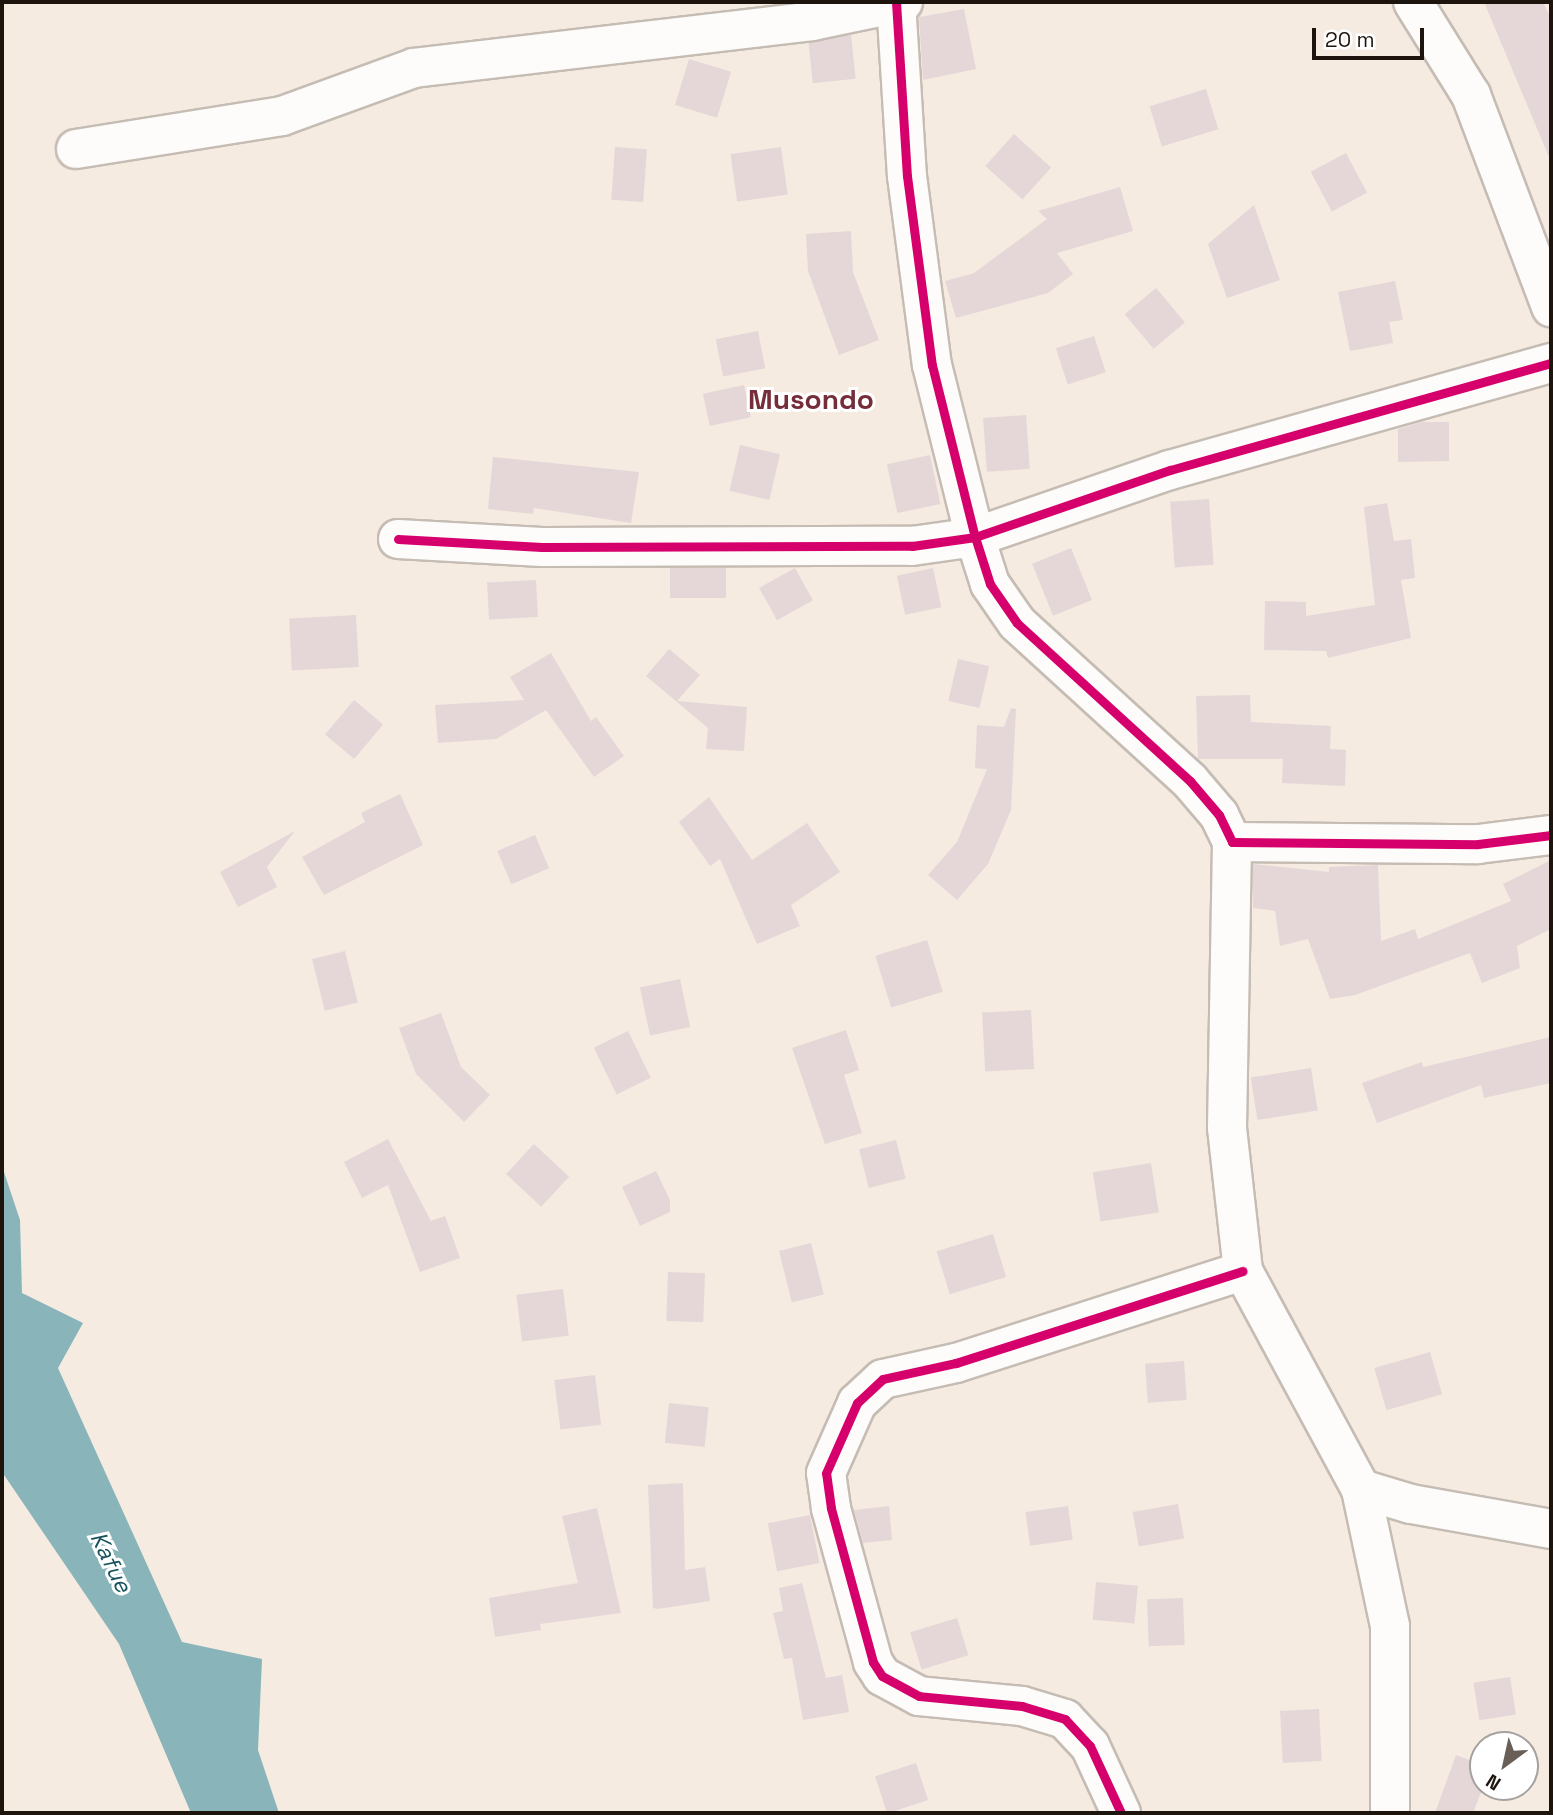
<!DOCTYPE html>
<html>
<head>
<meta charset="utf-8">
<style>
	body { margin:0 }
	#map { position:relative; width:1553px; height:1815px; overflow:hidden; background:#f5ebe1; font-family:"Space Grotesk",sans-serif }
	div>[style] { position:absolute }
	.water>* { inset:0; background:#88b4ba }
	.building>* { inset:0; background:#e5d7d8; transform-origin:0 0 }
	.roads { filter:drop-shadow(2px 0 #c5bcb4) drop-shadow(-2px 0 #c5bcb4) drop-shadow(0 2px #c5bcb4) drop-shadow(0 -2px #c5bcb4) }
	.minor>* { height:38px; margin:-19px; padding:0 19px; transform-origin:19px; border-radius:19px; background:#fefcfa }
	.tertiary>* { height:38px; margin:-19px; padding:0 19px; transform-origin:19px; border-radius:19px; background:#fefcfa }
	.cycleway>* { height:9px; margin:-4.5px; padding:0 4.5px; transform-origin:4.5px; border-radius:4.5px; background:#d6006c }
	span { translate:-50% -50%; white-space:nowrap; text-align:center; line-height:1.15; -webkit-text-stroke:6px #fff; paint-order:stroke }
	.water-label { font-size:23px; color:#18525c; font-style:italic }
	.district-label { font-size:28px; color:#742d39; font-weight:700 }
	.frame { position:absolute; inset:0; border:4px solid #1d140d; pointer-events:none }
	.north { position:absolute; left:1469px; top:1731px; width:70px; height:70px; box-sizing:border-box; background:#fff; border:2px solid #a5a19e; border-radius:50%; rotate:213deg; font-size:19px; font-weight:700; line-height:28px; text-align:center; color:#1d140d }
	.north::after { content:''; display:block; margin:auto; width:24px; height:32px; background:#695f57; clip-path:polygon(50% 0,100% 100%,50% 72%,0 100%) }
	.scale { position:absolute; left:1312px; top:28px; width:112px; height:32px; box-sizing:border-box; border:4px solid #1d140d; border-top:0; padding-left:9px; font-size:21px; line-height:24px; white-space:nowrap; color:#1d140d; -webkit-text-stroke:5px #fff; paint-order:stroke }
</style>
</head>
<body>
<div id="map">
	<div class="water">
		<div style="clip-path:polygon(2px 1166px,20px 1220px,22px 1293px,83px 1323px,58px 1368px,182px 1642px,262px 1659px,258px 1750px,279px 1813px,191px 1813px,119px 1644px,2px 1472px)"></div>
	</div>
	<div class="building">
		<div style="clip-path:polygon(1484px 2px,1543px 2px,1551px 19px,1551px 162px)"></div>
		<div style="clip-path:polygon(964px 9px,976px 69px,923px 80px,919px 17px)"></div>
		<div style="left:851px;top:35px;width:44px;height:43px;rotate:84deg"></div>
		<div style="left:689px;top:59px;width:44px;height:48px;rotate:17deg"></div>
		<div style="left:1206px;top:89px;width:42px;height:59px;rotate:73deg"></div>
		<div style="left:1014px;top:134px;width:50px;height:43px;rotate:42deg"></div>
		<div style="left:615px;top:147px;width:32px;height:53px;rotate:4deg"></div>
		<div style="left:781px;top:147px;width:48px;height:51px;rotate:82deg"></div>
		<div style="left:1346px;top:153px;width:45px;height:40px;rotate:62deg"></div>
		<div style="clip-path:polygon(1120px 187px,1133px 231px,1057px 253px,1073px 274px,1048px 293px,956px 318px,945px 281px,974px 273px,1047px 219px,1038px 211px)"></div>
		<div style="clip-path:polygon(1254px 205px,1280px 280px,1227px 298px,1208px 244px)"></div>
		<div style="clip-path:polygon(851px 231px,853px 272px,879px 340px,839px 355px,808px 271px,806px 234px)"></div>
		<div style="clip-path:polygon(1395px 281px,1403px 320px,1389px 322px,1393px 343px,1350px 351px,1338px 292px)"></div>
		<div style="left:1156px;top:288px;width:45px;height:41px;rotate:50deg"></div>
		<div style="left:758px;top:331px;width:38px;height:43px;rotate:79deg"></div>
		<div style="left:1094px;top:336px;width:38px;height:40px;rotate:72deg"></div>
		<div style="left:744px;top:385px;width:33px;height:42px;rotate:78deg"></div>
		<div style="left:1026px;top:415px;width:54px;height:43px;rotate:86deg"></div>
		<div style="clip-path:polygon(1422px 422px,1449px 422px,1449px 461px,1398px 462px,1398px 429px)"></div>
		<div style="left:740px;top:445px;width:41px;height:47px;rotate:13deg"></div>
		<div style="left:930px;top:455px;width:50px;height:44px;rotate:78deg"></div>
		<div style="clip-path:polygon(493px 457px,639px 472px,631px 523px,534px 508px,533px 514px,488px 509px)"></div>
		<div style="left:1209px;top:499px;width:66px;height:39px;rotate:86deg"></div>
		<div style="clip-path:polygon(1387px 503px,1394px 541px,1411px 539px,1415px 578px,1401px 580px,1411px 638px,1328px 658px,1326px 651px,1264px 650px,1265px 601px,1306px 602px,1306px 616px,1375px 605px,1364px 507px)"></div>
		<div style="left:1071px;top:548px;width:56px;height:42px;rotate:68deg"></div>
		<div style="left:726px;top:568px;width:30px;height:56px;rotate:90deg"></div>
		<div style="left:795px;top:568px;width:37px;height:41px;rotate:61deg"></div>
		<div style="left:933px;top:568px;width:40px;height:37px;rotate:78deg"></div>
		<div style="left:536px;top:580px;width:37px;height:49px;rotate:87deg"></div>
		<div style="left:356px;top:615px;width:52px;height:67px;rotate:87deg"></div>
		<div style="clip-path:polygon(669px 649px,700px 675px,677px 701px,747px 707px,744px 751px,706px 749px,708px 728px,646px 676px)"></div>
		<div style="clip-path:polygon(551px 653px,591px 721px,596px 717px,624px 756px,594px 777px,546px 710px,496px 739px,438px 743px,435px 705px,524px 700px,510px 677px)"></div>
		<div style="left:958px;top:659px;width:32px;height:43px;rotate:13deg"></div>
		<div style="clip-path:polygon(1250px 695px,1251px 722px,1331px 726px,1330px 749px,1346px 750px,1345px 786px,1282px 783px,1283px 759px,1198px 759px,1196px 696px)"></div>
		<div style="left:354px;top:700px;width:38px;height:45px;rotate:40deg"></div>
		<div style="clip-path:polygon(1011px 708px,1016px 709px,1011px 810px,988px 864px,957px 900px,928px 875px,957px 842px,987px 769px,975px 768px,977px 725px,1004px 727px)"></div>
		<div style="clip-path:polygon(400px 794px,423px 845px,324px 895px,302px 857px,365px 822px,361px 813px)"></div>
		<div style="clip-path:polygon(709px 797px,752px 860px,807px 823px,840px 872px,791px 905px,800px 926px,757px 944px,720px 859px,710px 866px,679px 822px)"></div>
		<div style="clip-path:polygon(295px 831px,267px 867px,277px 887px,238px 907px,220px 872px)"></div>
		<div style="left:535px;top:835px;width:36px;height:41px;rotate:67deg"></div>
		<div style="clip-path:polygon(1551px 860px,1551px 929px,1517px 946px,1520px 968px,1482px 983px,1470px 953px,1355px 995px,1330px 999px,1308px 939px,1280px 946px,1275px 911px,1253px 908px,1253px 864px,1329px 872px,1329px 867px,1378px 865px,1381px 941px,1415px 929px,1418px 939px,1511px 901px,1503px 884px)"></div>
		<div style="left:927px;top:940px;width:54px;height:54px;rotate:73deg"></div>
		<div style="left:345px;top:951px;width:53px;height:34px;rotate:76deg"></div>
		<div style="left:680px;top:979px;width:49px;height:41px;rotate:78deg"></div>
		<div style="left:1031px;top:1010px;width:59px;height:49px;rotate:87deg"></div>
		<div style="clip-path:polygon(441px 1013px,461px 1067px,490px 1095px,464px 1122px,416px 1074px,399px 1028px)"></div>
		<div style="clip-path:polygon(846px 1030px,859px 1070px,844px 1075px,862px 1133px,825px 1144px,792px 1048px)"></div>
		<div style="left:628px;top:1031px;width:52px;height:38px;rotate:64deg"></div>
		<div style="clip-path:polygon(1551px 1037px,1551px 1083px,1484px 1098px,1481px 1085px,1377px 1123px,1362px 1083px,1422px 1062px,1423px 1067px)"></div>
		<div style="left:1311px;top:1068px;width:43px;height:61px;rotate:81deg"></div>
		<div style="clip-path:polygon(388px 1139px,431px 1221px,445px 1216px,460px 1258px,420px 1272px,388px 1185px,362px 1198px,344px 1162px)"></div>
		<div style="left:896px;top:1140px;width:40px;height:38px;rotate:76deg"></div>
		<div style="left:534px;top:1144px;width:48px;height:41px;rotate:43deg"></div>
		<div style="left:1151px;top:1163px;width:50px;height:59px;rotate:81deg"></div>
		<div style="clip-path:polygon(656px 1171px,670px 1200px,670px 1212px,640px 1226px,622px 1187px)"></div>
		<div style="left:993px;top:1234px;width:45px;height:59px;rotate:73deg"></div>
		<div style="left:811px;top:1243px;width:53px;height:33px;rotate:76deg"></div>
		<div style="left:668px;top:1272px;width:37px;height:49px;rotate:2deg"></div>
		<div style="left:563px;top:1289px;width:47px;height:47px;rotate:83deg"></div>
		<div style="left:1430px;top:1352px;width:44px;height:58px;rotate:74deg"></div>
		<div style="left:1184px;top:1361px;width:39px;height:39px;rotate:86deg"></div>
		<div style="left:595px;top:1375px;width:50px;height:41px;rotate:83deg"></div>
		<div style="left:669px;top:1403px;width:40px;height:40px;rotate:6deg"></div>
		<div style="clip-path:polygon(683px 1483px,685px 1570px,705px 1567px,710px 1601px,658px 1609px,653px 1608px,648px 1485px)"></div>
		<div style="left:1178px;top:1504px;width:35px;height:46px;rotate:80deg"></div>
		<div style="clip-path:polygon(889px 1506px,892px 1540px,863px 1543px,854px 1510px)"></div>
		<div style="left:1068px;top:1506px;width:34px;height:43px;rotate:82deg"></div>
		<div style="clip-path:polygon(597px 1508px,621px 1613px,540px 1624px,541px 1630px,495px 1637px,489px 1598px,578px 1583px,562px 1516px)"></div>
		<div style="left:810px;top:1515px;width:49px;height:43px;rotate:79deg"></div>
		<div style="left:1096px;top:1582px;width:42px;height:38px;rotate:5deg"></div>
		<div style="clip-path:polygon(802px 1583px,826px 1678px,842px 1675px,849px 1712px,803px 1720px,792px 1658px,784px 1659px,773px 1613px,783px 1611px,779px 1588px)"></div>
		<div style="left:1183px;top:1598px;width:47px;height:36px;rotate:88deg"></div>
		<div style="left:957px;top:1618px;width:39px;height:49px;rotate:73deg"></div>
		<div style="left:1510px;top:1677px;width:38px;height:37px;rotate:81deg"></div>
		<div style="left:1319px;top:1709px;width:52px;height:39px;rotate:87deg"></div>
		<div style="clip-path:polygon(1456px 1755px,1483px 1765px,1483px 1787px,1473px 1813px,1435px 1813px)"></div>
		<div style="left:916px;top:1763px;width:39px;height:43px;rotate:72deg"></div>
	</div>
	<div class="roads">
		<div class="minor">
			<div style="left:896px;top:2px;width:174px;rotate:86.4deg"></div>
			<div style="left:907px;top:176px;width:191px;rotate:82.5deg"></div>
			<div style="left:932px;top:365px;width:177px;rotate:76deg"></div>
			<div style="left:975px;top:537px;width:49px;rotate:72.3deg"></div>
			<div style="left:990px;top:584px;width:47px;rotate:55.3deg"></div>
			<div style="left:1017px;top:623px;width:234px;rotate:42.4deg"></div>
			<div style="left:1190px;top:781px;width:45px;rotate:49.5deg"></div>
			<div style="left:1219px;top:815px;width:30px;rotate:64deg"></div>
			<div style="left:1232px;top:842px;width:246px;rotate:0.5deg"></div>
			<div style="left:1478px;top:844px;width:74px;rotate:-7deg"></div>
			<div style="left:76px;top:149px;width:209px;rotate:-9.1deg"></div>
			<div style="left:282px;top:116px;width:140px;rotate:-20deg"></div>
			<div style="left:414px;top:68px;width:401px;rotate:-6.7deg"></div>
			<div style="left:812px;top:21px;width:93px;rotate:-11.8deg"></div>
			<div style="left:398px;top:539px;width:144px;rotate:3.2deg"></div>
			<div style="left:542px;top:547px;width:370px;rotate:-0.2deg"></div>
			<div style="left:912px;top:546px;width:64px;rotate:-8.1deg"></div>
			<div style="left:975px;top:537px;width:206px;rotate:-19deg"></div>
			<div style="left:1170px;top:470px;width:396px;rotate:-15.7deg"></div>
			<div style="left:1232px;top:842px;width:286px;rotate:91deg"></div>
			<div style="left:1227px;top:1128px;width:144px;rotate:83.6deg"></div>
			<div style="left:1243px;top:1271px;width:248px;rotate:61.6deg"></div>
			<div style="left:1121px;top:1813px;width:74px;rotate:-114.8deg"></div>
			<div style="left:1090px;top:1746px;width:37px;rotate:-133deg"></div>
			<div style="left:1065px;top:1719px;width:45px;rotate:-163.2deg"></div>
			<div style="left:1022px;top:1706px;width:103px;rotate:-174.5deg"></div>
			<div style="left:919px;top:1696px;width:42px;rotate:-151.6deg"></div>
			<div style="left:882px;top:1676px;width:17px;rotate:-123deg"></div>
			<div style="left:873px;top:1662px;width:160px;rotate:-105.3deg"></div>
			<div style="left:831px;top:1508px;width:35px;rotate:-98deg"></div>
			<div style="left:826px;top:1473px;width:77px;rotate:-66.1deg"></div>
			<div style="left:857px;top:1403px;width:35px;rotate:-43deg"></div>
			<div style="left:883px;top:1379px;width:75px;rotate:-12.4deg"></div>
			<div style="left:956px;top:1363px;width:301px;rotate:-17.8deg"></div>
			<div style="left:1390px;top:1813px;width:187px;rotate:-90deg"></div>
			<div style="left:1390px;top:1626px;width:140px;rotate:-102deg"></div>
			<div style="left:1361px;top:1489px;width:52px;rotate:16.7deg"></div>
			<div style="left:1411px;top:1504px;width:142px;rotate:10.1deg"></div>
		</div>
		<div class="tertiary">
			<div style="left:1413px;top:2px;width:110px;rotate:58.1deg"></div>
			<div style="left:1471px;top:95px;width:227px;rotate:69.3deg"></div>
		</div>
	</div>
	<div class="cycleway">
		<div style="left:896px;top:2px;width:174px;rotate:86.4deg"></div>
		<div style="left:907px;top:176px;width:191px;rotate:82.5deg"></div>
		<div style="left:932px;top:365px;width:177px;rotate:76deg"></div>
		<div style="left:975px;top:537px;width:49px;rotate:72.3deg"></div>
		<div style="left:990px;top:584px;width:47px;rotate:55.3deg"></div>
		<div style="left:1017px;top:623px;width:234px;rotate:42.4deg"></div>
		<div style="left:1190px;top:781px;width:45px;rotate:49.5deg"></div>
		<div style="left:1219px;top:815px;width:30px;rotate:64deg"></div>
		<div style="left:1232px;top:842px;width:246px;rotate:0.5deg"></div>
		<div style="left:1478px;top:844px;width:74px;rotate:-7deg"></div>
		<div style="left:398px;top:539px;width:144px;rotate:3.2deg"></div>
		<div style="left:542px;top:547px;width:370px;rotate:-0.2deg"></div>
		<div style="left:912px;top:546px;width:64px;rotate:-8.1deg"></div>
		<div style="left:975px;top:537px;width:206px;rotate:-19deg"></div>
		<div style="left:1170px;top:470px;width:396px;rotate:-15.7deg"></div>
		<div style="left:1121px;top:1813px;width:74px;rotate:-114.8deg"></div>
		<div style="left:1090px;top:1746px;width:37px;rotate:-133deg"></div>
		<div style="left:1065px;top:1719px;width:45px;rotate:-163.2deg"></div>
		<div style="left:1022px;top:1706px;width:103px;rotate:-174.5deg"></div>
		<div style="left:919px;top:1696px;width:42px;rotate:-151.6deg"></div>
		<div style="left:882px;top:1676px;width:17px;rotate:-123deg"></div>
		<div style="left:873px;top:1662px;width:160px;rotate:-105.3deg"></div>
		<div style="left:831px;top:1508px;width:35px;rotate:-98deg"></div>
		<div style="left:826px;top:1473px;width:77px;rotate:-66.1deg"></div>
		<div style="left:857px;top:1403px;width:35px;rotate:-43deg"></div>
		<div style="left:883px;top:1379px;width:75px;rotate:-12.4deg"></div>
		<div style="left:956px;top:1363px;width:301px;rotate:-17.8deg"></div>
	</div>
	<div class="water-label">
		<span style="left:111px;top:1562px;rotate:64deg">Kafue</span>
	</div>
	<div class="district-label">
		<span style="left:811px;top:399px">Musondo</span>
	</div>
	<div class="frame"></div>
	<div class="north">N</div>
	<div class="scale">20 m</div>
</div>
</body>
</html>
